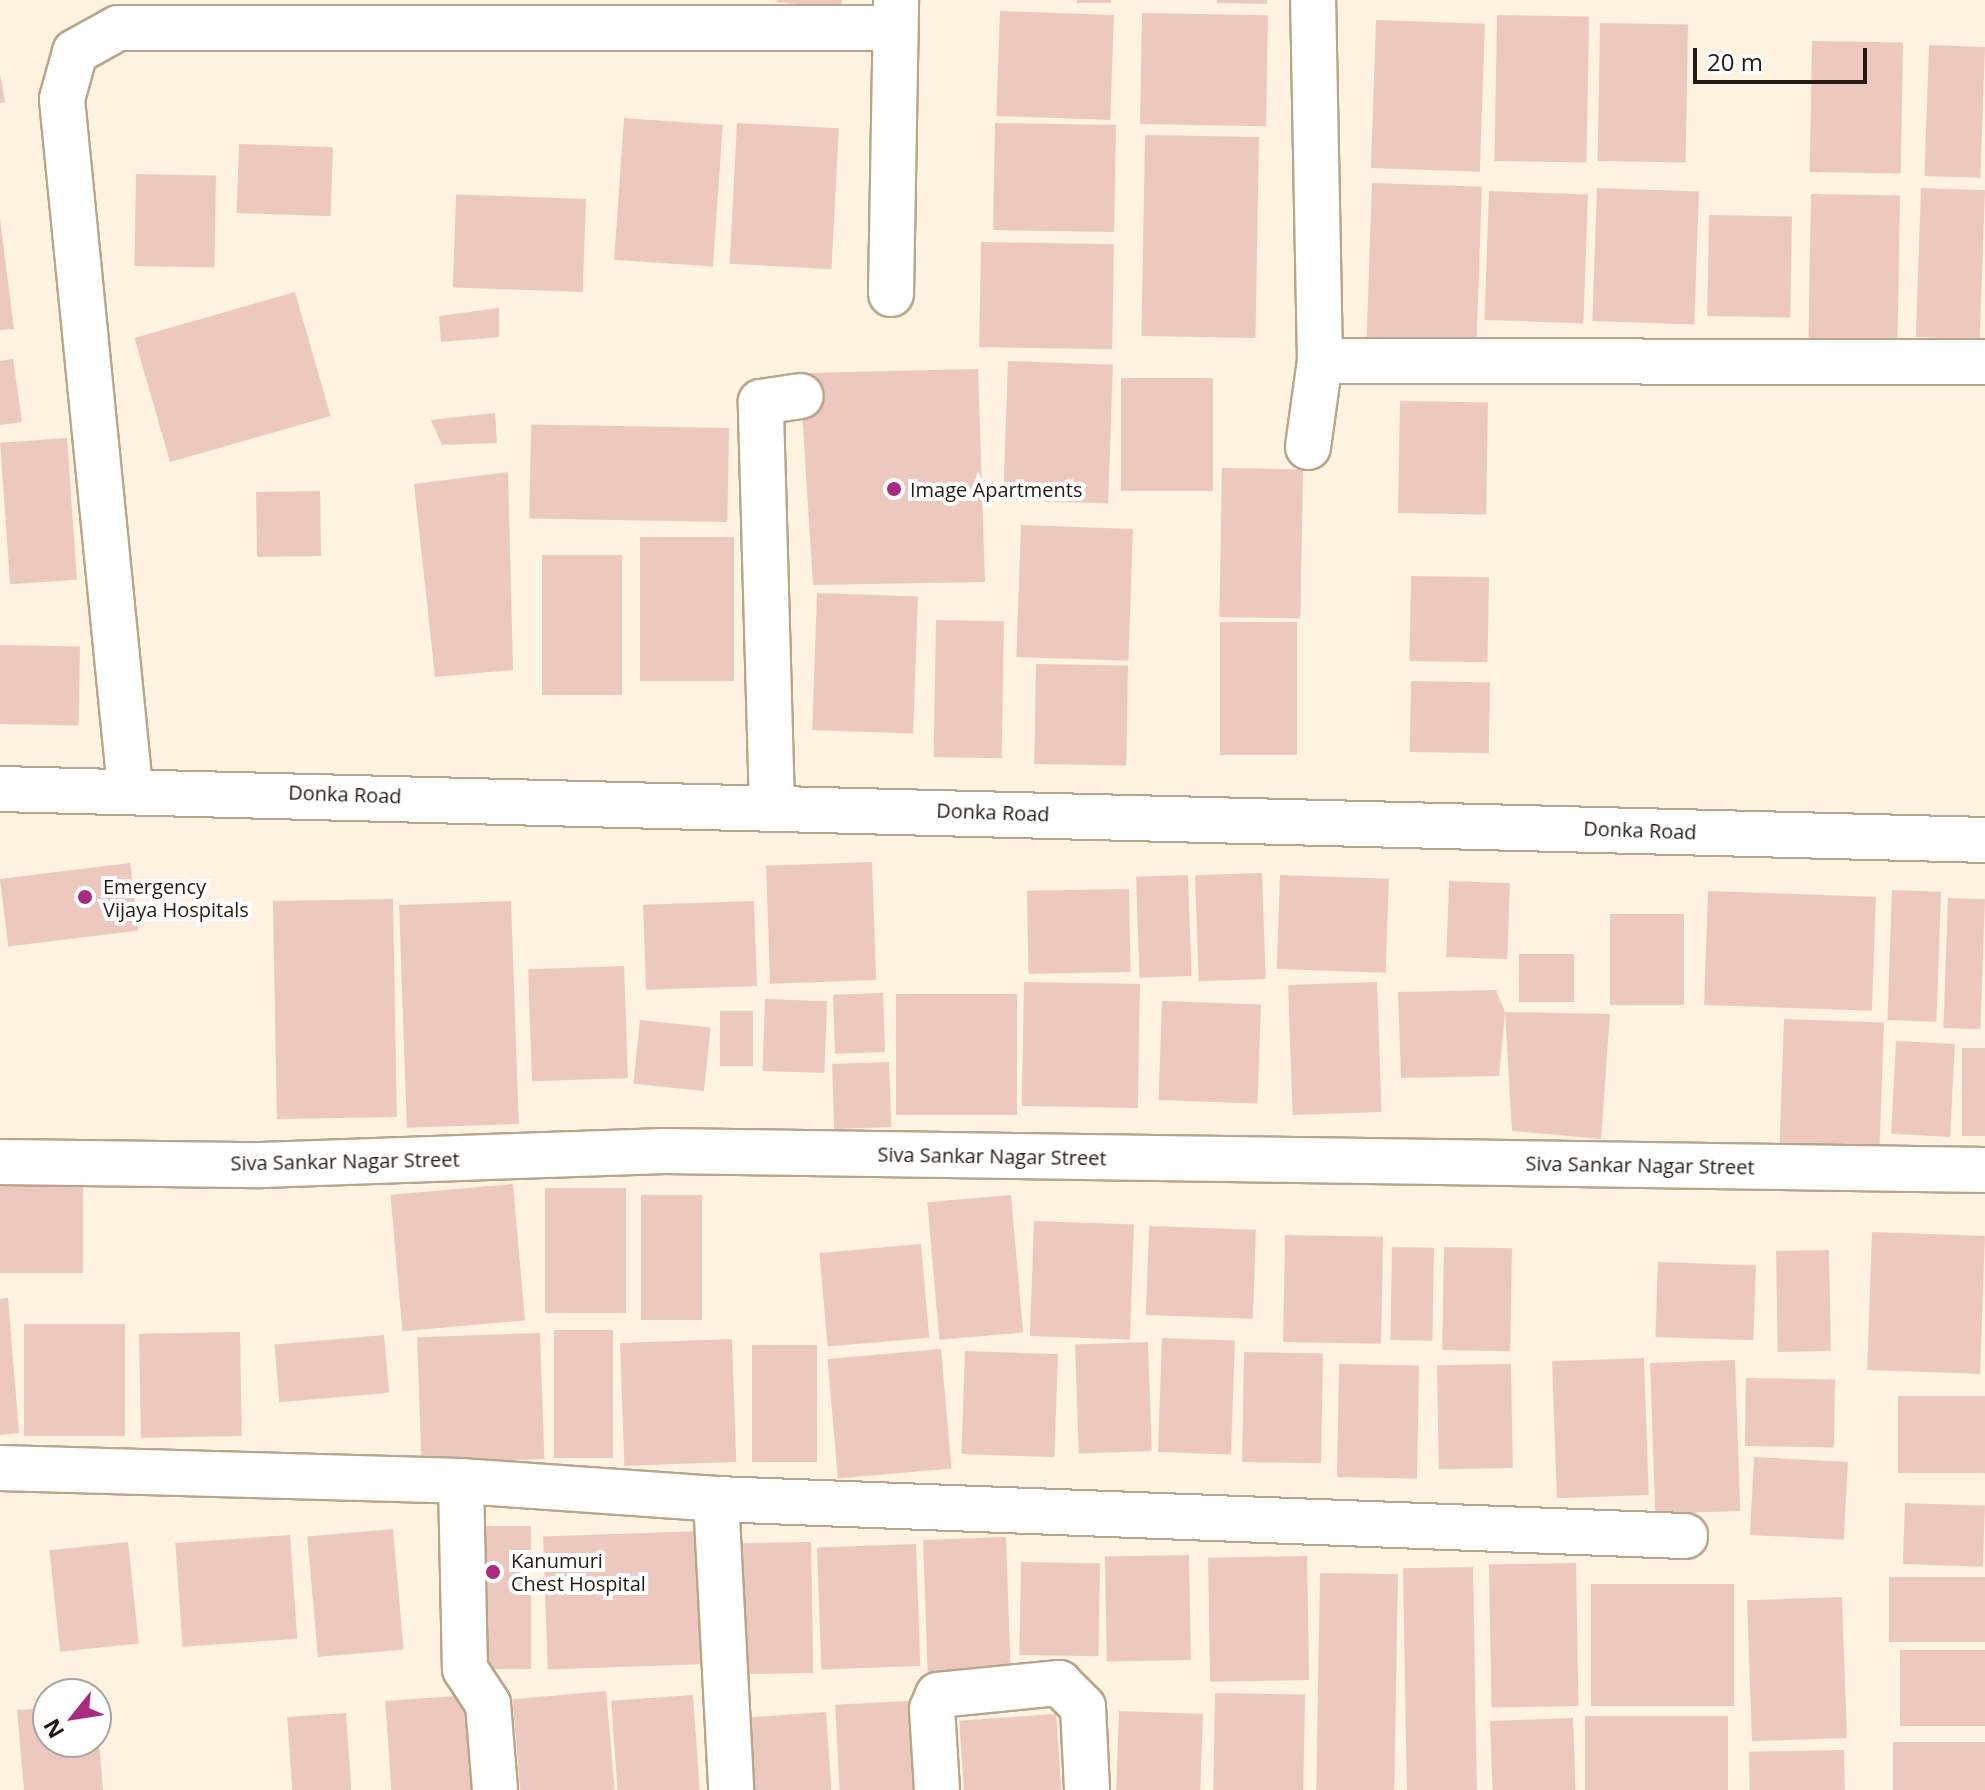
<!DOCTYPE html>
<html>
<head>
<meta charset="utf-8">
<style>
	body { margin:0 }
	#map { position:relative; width:1985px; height:1790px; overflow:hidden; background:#fff2e1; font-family:"Open Sans",sans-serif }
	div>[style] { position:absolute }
	.building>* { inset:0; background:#edc8be; transform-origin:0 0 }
	.roads { filter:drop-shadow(2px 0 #b9a589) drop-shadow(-2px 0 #b9a589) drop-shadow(0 2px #b9a589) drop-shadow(0 -2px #b9a589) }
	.minor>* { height:44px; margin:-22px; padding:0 22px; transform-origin:22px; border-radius:22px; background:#fff }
	.tertiary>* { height:44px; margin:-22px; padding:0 22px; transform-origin:22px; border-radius:22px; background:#fff }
	.dots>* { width:22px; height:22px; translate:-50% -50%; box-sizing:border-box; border:4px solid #fff; border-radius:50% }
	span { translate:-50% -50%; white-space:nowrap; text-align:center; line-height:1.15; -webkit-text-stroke:8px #fff; paint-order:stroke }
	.poi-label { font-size:20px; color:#241c11 }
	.left { translate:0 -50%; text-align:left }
	.street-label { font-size:20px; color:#241c11 }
	.north { position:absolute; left:32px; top:1678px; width:80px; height:80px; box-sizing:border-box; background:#fff; border:2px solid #a7a4a0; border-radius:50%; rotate:240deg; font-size:22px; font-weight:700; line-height:32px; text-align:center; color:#241c11 }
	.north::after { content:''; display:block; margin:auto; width:28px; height:36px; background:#a72b7f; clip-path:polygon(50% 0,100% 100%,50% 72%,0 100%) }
	.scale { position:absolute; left:1693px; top:48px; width:174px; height:36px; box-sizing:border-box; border:4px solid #241c11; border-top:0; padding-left:10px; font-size:24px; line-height:28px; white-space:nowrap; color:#241c11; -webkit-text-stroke:6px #fff; paint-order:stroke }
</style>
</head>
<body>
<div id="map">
	<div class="building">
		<div style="clip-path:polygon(777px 0,842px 0,841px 8px,776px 2px)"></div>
		<div style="left:1077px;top:0;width:34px;height:3px"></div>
		<div style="clip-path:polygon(1217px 0,1267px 0,1267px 4px,1217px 3px)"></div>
		<div style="left:1000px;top:11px;width:114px;height:105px;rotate:2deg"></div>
		<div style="left:1142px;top:13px;width:126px;height:111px;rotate:1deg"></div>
		<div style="left:1497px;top:15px;width:92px;height:146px;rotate:1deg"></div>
		<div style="left:1376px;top:20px;width:109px;height:148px;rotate:2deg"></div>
		<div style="left:1600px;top:23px;width:88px;height:138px;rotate:1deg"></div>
		<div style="left:1812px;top:41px;width:91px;height:131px;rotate:1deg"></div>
		<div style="left:1929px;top:45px;width:56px;height:131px;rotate:2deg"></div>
		<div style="clip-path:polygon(0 74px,5px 102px,0 103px)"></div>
		<div style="left:624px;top:118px;width:99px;height:142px;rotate:4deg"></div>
		<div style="left:737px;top:123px;width:102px;height:141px;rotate:3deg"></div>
		<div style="left:995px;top:123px;width:121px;height:107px;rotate:1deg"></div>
		<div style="left:1145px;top:135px;width:114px;height:201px;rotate:1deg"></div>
		<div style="left:239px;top:144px;width:94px;height:69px;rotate:2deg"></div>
		<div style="left:136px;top:174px;width:80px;height:92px;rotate:1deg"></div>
		<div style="left:1372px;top:183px;width:110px;height:158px;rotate:2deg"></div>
		<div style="left:1597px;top:188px;width:102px;height:133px;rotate:2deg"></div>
		<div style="left:1921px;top:188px;width:64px;height:149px;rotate:2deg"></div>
		<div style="left:1489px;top:191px;width:99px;height:129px;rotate:2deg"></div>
		<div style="left:1811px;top:194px;width:89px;height:147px;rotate:1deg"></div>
		<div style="left:586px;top:199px;width:93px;height:130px;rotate:92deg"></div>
		<div style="left:1709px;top:215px;width:83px;height:101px;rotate:1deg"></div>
		<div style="clip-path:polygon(0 219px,14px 329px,0 330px)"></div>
		<div style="left:981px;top:242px;width:133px;height:105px;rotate:1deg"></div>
		<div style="left:295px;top:292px;width:129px;height:167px;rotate:74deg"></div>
		<div style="clip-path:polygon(499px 308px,499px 337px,441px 342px,439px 316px)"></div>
		<div style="clip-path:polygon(13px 359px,22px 422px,0 425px,0 361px)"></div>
		<div style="left:1008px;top:361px;width:105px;height:139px;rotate:2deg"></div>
		<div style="clip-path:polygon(978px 369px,985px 582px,813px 585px,801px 396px,806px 373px)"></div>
		<div style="left:1121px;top:378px;width:92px;height:113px"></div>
		<div style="left:1400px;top:401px;width:88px;height:112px;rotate:1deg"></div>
		<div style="clip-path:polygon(495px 413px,497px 443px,442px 445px,431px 420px)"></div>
		<div style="left:729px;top:428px;width:94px;height:198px;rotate:91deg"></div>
		<div style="left:67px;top:438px;width:142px;height:67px;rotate:86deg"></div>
		<div style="left:1222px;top:468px;width:81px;height:149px;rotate:1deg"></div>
		<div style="clip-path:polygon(508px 472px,513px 670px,435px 677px,414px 484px)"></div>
		<div style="left:320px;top:491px;width:65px;height:64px;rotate:89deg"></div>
		<div style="left:1021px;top:525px;width:112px;height:132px;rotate:2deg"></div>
		<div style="left:734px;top:537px;width:144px;height:94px;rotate:90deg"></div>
		<div style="left:622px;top:555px;width:140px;height:80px;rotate:90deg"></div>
		<div style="left:1411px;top:576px;width:78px;height:85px;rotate:1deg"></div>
		<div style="left:817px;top:593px;width:101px;height:137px;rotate:2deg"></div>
		<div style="left:936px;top:620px;width:68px;height:137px;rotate:1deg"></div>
		<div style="left:1220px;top:622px;width:77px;height:133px"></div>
		<div style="left:0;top:645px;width:80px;height:79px;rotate:1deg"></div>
		<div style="left:1036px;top:664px;width:92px;height:100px;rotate:1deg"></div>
		<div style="left:1411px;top:681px;width:79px;height:71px;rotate:1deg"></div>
		<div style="left:872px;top:862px;width:118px;height:106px;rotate:88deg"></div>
		<div style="left:130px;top:863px;width:68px;height:131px;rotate:83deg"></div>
		<div style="left:1262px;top:873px;width:106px;height:67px;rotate:88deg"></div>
		<div style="left:1188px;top:875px;width:101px;height:52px;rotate:88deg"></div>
		<div style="left:1280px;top:875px;width:109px;height:94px;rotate:2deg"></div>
		<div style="left:1449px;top:881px;width:61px;height:76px;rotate:2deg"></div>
		<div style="left:1129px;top:889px;width:83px;height:102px;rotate:89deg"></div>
		<div style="left:1892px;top:890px;width:49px;height:130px;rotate:2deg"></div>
		<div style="left:1708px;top:891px;width:168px;height:114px;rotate:2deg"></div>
		<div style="left:1948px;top:898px;width:37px;height:130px;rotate:2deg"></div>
		<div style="left:393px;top:899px;width:218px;height:120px;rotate:89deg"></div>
		<div style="left:511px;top:901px;width:223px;height:112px;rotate:88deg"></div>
		<div style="left:754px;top:901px;width:85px;height:111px;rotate:88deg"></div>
		<div style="left:1610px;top:914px;width:74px;height:91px"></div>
		<div style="left:1519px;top:954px;width:55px;height:48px"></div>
		<div style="left:624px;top:966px;width:112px;height:96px;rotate:88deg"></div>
		<div style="left:1024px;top:982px;width:116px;height:124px;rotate:1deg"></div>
		<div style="left:1377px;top:982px;width:130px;height:89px;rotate:88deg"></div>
		<div style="clip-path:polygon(1496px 990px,1505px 1012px,1610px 1014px,1601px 1139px,1512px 1131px,1505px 1012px,1499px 1076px,1401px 1078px,1398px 992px)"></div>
		<div style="left:883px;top:993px;width:59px;height:50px;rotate:88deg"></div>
		<div style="left:896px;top:994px;width:121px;height:121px"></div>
		<div style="left:765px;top:999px;width:62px;height:72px;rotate:2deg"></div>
		<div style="left:1162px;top:1001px;width:99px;height:99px;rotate:2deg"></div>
		<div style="left:720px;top:1011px;width:33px;height:55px"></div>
		<div style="left:1784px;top:1019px;width:100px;height:130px;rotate:2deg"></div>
		<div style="left:640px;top:1020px;width:71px;height:64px;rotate:6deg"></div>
		<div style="left:1896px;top:1041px;width:59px;height:93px;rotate:3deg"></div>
		<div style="left:1962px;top:1048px;width:23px;height:88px"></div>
		<div style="left:889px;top:1062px;width:65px;height:57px;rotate:88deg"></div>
		<div style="left:83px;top:1182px;width:91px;height:83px;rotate:90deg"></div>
		<div style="left:513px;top:1184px;width:137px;height:123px;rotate:85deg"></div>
		<div style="left:545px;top:1188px;width:81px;height:125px"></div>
		<div style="left:702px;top:1195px;width:125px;height:61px;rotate:90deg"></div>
		<div style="left:1011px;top:1195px;width:138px;height:84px;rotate:85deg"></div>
		<div style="left:1034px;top:1221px;width:100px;height:115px;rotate:2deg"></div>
		<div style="left:1149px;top:1226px;width:107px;height:89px;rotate:2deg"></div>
		<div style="left:1872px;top:1232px;width:113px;height:138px;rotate:2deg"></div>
		<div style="left:1285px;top:1235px;width:98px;height:107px;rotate:1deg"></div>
		<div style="left:921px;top:1244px;width:94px;height:102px;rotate:85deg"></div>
		<div style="left:1392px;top:1247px;width:42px;height:93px;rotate:1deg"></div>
		<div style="left:1444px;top:1247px;width:68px;height:103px;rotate:1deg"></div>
		<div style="left:1829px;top:1250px;width:101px;height:53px;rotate:89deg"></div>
		<div style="left:1658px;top:1262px;width:98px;height:75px;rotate:2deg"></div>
		<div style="clip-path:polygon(8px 1298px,19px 1433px,0 1435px,0 1299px)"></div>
		<div style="left:24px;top:1324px;width:101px;height:112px"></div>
		<div style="left:554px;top:1330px;width:59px;height:128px"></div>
		<div style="left:240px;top:1332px;width:104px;height:101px;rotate:89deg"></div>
		<div style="left:540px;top:1333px;width:126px;height:123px;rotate:88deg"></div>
		<div style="left:384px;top:1335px;width:58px;height:110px;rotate:85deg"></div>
		<div style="left:1162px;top:1338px;width:73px;height:114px;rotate:2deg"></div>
		<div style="left:732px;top:1339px;width:123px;height:112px;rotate:88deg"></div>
		<div style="left:1148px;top:1342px;width:109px;height:73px;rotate:88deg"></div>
		<div style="left:752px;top:1345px;width:65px;height:117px"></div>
		<div style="left:941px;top:1349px;width:120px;height:114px;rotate:85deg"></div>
		<div style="left:965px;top:1351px;width:93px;height:103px;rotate:2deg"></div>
		<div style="left:1244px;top:1352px;width:79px;height:110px;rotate:1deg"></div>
		<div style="left:1644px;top:1358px;width:137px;height:92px;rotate:88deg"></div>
		<div style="left:1735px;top:1360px;width:151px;height:85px;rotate:88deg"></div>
		<div style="left:1339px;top:1364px;width:80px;height:113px;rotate:1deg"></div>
		<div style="left:1511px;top:1364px;width:104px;height:74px;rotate:89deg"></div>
		<div style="left:1746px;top:1378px;width:89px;height:68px;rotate:1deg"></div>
		<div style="left:1985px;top:1396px;width:77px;height:87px;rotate:90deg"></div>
		<div style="left:1754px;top:1457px;width:94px;height:78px;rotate:3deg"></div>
		<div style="left:1905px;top:1503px;width:80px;height:61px;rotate:2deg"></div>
		<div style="left:473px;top:1526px;width:58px;height:143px"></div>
		<div style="left:393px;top:1529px;width:121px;height:86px;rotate:85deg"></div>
		<div style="left:702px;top:1531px;width:133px;height:159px;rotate:88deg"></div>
		<div style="left:290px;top:1535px;width:104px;height:115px;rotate:86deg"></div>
		<div style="left:1006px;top:1537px;width:139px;height:83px;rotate:88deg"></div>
		<div style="left:128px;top:1542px;width:102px;height:79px;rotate:84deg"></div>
		<div style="left:811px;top:1542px;width:131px;height:71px;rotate:89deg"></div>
		<div style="left:916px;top:1544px;width:122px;height:99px;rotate:88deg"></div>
		<div style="left:1189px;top:1555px;width:105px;height:84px;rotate:89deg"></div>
		<div style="left:1307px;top:1556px;width:124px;height:99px;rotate:89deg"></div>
		<div style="left:1021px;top:1562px;width:79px;height:93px;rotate:1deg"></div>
		<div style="left:1576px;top:1563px;width:143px;height:87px;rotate:89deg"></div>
		<div style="left:1473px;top:1567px;width:223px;height:70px;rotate:89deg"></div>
		<div style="left:1320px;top:1573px;width:78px;height:217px;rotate:1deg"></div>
		<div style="left:1889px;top:1577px;width:96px;height:65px"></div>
		<div style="left:1591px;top:1584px;width:143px;height:122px"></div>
		<div style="left:1842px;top:1597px;width:141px;height:95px;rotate:88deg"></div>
		<div style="left:1985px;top:1650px;width:76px;height:85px;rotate:90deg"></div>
		<div style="left:606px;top:1691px;width:99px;height:94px;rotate:85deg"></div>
		<div style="left:1215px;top:1693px;width:90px;height:97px;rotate:1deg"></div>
		<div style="left:470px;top:1695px;width:95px;height:85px;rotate:86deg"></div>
		<div style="left:693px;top:1695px;width:95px;height:82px;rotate:86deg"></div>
		<div style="left:927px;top:1700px;width:90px;height:92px;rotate:87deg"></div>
		<div style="clip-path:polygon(48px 1708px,48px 1742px,96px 1742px,98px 1730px,103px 1790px,24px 1790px,17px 1710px)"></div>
		<div style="left:1119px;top:1711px;width:84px;height:79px;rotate:2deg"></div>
		<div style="left:826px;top:1712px;width:78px;height:92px;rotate:86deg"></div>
		<div style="left:346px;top:1713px;width:77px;height:59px;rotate:86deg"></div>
		<div style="left:1056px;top:1714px;width:76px;height:97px;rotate:86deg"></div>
		<div style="left:1585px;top:1716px;width:143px;height:74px"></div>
		<div style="left:1573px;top:1718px;width:72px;height:83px;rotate:88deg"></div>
		<div style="left:1985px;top:1742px;width:48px;height:92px;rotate:90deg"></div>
		<div style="left:1844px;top:1750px;width:40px;height:95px;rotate:89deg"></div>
	</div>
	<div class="roads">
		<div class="minor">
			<div style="left:891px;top:294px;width:294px;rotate:-89deg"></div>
			<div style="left:1320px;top:361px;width:665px;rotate:0.09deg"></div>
			<div style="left:1308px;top:447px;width:87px;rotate:-82.1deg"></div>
			<div style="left:1320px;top:361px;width:361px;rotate:-91.1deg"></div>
			<div style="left:130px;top:788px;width:692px;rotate:-95.64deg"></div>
			<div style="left:62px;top:99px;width:49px;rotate:-74.5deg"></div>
			<div style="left:75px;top:52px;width:49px;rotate:-29.2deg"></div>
			<div style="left:118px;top:28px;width:777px"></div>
			<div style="left:772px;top:806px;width:404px;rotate:-91.6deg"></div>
			<div style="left:761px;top:402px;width:40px;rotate:-8.5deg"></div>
			<div style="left:0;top:1162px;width:261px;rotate:0.7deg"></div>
			<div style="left:261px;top:1165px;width:404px;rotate:-2deg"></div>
			<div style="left:665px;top:1151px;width:1320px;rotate:0.82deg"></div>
			<div style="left:0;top:1468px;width:461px;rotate:1.6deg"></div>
			<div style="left:461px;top:1481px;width:256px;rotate:4deg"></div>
			<div style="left:716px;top:1499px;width:291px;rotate:87deg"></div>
			<div style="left:461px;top:1481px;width:188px;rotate:88.8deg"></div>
			<div style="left:465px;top:1669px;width:42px;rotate:56.7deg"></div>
			<div style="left:488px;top:1704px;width:86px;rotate:85.3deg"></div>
			<div style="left:716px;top:1499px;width:970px;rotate:2.19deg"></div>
			<div style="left:937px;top:1790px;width:81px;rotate:-93.5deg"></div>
			<div style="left:932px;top:1709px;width:15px;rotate:-67deg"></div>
			<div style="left:938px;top:1695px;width:122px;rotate:-5.7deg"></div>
			<div style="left:1059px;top:1683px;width:34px;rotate:45deg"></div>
			<div style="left:1083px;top:1707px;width:83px;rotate:87.2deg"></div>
		</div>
		<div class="tertiary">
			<div style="left:0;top:789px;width:1986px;rotate:1.47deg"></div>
		</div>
	</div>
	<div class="dots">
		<div style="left:894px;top:489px;background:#a72b7f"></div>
		<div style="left:85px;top:897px;background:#a72b7f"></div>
		<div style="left:493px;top:1572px;background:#a72b7f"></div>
	</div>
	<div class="poi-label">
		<span class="left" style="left:910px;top:489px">Image Apartments</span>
		<span class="left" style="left:103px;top:898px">Emergency<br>Vijaya Hospitals</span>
		<span class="left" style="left:511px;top:1572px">Kanumuri<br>Chest Hospital</span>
	</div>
	<div class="street-label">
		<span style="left:345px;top:794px;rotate:2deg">Donka Road</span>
		<span style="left:993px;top:812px;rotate:2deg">Donka Road</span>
		<span style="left:1640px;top:830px;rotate:2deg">Donka Road</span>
		<span style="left:992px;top:1156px;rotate:1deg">Siva Sankar Nagar Street</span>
		<span style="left:345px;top:1161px;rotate:-1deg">Siva Sankar Nagar Street</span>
		<span style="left:1640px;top:1165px;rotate:1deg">Siva Sankar Nagar Street</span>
	</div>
	<div class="north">N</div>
	<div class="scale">20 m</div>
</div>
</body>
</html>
